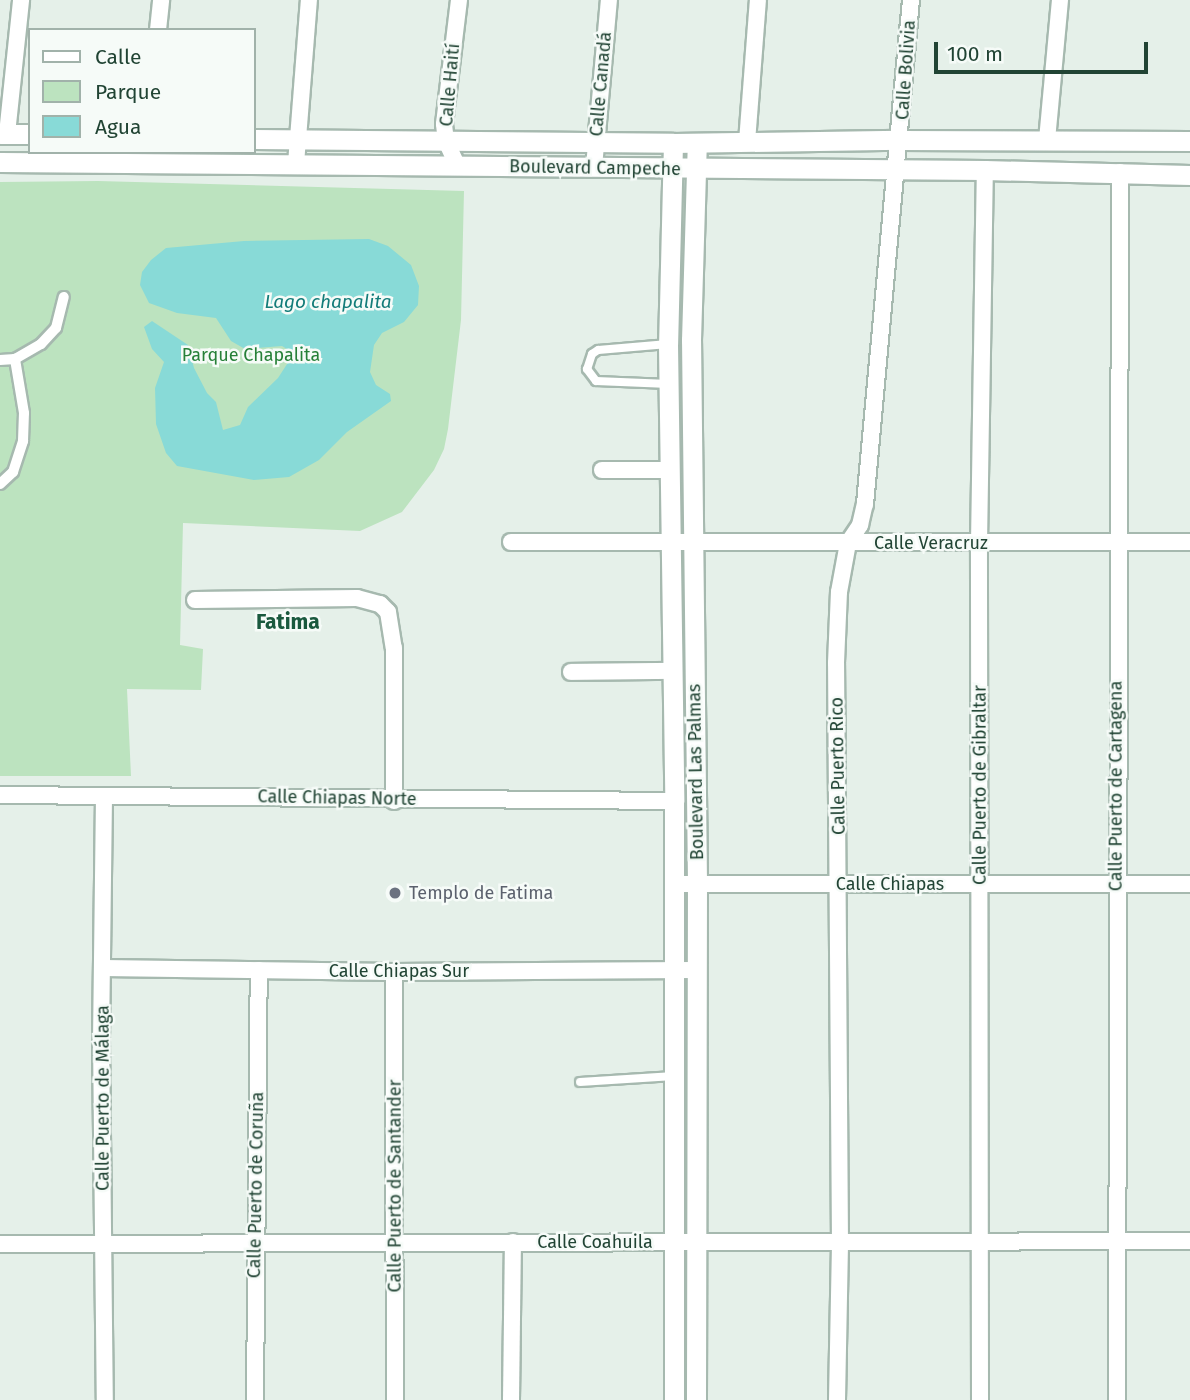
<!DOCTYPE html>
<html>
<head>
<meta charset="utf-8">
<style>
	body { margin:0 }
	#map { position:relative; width:1190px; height:1400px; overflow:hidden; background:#e5f0e9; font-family:"Fira Sans",sans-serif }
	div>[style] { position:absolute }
	.green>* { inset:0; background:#bce3bf }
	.water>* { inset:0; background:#88dad7 }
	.roads { filter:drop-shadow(2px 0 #a6b9af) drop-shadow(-2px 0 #a6b9af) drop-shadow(0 2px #a6b9af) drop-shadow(0 -2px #a6b9af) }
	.service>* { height:8px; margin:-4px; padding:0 4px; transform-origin:4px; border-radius:4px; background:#fff }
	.pedestrian>* { height:10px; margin:-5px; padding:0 5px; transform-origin:5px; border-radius:5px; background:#fff }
	.minor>* { height:16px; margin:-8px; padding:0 8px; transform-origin:8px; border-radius:8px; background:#fff }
	.tertiary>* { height:19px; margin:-9.5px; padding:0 9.5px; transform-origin:9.5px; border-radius:9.5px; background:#fff }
	.dots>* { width:19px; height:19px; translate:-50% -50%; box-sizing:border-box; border:4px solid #f6fbf8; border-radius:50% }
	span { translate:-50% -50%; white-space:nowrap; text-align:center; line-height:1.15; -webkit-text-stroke:5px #f6fbf8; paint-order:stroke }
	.street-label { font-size:18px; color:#214434 }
	.park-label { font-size:18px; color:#268038 }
	.worship-label { font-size:18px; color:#5b616d }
	.left { translate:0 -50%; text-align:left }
	.water-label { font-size:19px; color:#137c79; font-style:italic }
	.quarter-label { font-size:21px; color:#1a593e; font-weight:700 }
	.legend { position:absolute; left:28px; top:28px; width:228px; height:126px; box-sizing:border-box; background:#f6fbf8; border:2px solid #a1b2aa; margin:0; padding:9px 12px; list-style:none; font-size:21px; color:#214434 }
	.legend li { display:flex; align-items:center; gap:14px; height:35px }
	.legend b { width:35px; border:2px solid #a1b2aa }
	.scale { position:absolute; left:934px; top:42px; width:214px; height:32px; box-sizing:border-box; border:4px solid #214434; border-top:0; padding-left:9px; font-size:21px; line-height:24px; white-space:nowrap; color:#214434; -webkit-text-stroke:5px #f6fbf8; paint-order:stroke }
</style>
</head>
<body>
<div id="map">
	<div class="green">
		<div style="clip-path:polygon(98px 181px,464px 191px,461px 320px,448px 429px,444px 449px,434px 470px,402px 512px,360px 531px,183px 523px,180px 645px,203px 649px,201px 690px,127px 689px,131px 776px,0 776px,0 182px)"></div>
	</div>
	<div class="water">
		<div style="clip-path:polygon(369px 239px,388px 246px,411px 265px,419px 286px,418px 305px,404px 322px,382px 333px,374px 345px,370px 372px,376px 385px,390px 394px,391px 401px,347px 432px,319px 460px,289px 477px,254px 480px,177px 466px,166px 453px,156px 424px,155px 388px,164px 362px,152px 349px,144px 327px,152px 321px,188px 345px,194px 368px,207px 393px,216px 402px,223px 430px,240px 425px,248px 407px,278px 378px,289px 361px,290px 351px,282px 346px,245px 349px,231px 341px,216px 318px,177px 313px,149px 303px,140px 285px,142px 272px,151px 260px,166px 248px,244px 241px)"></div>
	</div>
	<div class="roads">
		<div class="service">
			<div style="left:668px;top:344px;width:70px;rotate:175.1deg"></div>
			<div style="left:598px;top:350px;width:7px;rotate:146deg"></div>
			<div style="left:592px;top:354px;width:16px;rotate:108deg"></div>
			<div style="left:587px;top:369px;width:15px;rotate:53deg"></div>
			<div style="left:596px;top:381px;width:73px;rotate:2.4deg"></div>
			<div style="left:580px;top:1082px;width:94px;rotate:-3.7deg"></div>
		</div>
		<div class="pedestrian">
			<div style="left:0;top:360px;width:15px;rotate:-4deg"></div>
			<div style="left:0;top:484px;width:18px;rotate:-43deg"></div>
			<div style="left:13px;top:472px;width:33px;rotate:-72deg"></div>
			<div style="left:23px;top:441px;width:28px;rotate:-88deg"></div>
			<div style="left:24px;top:413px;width:55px;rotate:-99.5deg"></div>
			<div style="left:15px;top:359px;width:30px;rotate:-30deg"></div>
			<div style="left:41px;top:344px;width:22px;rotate:-47deg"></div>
			<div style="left:56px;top:328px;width:32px;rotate:-76deg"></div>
		</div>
		<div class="minor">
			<div style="left:158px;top:30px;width:30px;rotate:-84deg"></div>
			<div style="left:7px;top:134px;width:135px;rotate:-84deg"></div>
			<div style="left:1047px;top:140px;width:141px;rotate:-84.7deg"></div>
			<div style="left:747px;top:142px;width:142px;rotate:-85.6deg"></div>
			<div style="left:296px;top:164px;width:165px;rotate:-85.5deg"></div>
			<div style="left:458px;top:167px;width:29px;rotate:-115deg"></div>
			<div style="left:446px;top:141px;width:17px;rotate:-97deg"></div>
			<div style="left:444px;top:124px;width:125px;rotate:-83.1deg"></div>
			<div style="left:594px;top:167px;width:168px;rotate:-84.9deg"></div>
			<div style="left:602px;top:470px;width:68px"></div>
			<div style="left:511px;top:542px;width:679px"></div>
			<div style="left:195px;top:600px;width:162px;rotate:-0.7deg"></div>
			<div style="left:357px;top:598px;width:24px;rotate:15deg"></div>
			<div style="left:380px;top:604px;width:11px;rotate:45deg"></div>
			<div style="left:388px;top:612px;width:36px;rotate:81deg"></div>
			<div style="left:394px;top:648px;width:153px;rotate:90deg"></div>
			<div style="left:571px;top:672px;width:100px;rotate:-0.6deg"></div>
			<div style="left:0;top:795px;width:674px;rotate:0.51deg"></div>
			<div style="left:104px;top:796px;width:242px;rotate:90.7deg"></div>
			<div style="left:101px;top:1038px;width:362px;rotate:89.4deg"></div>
			<div style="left:674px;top:884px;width:516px"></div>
			<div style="left:103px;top:968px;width:291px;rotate:0.8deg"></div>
			<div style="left:394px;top:972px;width:301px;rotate:-0.4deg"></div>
			<div style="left:394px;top:972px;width:428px;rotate:89.9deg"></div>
			<div style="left:0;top:1244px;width:1190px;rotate:-0.14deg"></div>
			<div style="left:255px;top:1400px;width:430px;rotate:-89.5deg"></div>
			<div style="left:511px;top:1400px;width:158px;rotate:-89.3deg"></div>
			<div style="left:837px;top:1400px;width:156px;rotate:-88.9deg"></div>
			<div style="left:840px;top:1244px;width:581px;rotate:-90.39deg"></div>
			<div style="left:836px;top:663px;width:71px;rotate:-87.6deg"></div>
			<div style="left:839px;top:592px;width:50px;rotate:-79.6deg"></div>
			<div style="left:848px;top:543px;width:22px;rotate:-56deg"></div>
			<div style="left:860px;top:525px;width:22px;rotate:-77deg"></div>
			<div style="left:865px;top:504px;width:506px;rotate:-84.79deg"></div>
			<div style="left:980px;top:1400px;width:857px;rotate:-90.07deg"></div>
			<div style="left:979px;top:543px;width:373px;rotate:-89.1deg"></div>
			<div style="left:1117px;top:1400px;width:1228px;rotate:-89.86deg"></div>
		</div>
		<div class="tertiary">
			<div style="left:0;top:134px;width:30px"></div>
			<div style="left:254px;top:139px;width:419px;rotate:0.5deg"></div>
			<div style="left:673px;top:143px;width:227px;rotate:-0.8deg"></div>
			<div style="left:900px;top:140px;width:290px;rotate:0.2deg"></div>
			<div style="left:673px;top:143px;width:201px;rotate:91.4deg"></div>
			<div style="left:668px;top:344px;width:457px;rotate:89.2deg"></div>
			<div style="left:674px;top:801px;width:599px;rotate:90deg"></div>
			<div style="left:0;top:162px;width:985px;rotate:0.47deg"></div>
			<div style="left:985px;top:170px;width:205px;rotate:1.4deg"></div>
			<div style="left:696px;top:1400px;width:517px;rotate:-89.89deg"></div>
			<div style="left:697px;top:883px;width:543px;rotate:-90.63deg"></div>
			<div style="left:691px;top:340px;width:197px;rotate:-88.3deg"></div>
		</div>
	</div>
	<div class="dots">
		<div style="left:395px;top:893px;background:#6b7280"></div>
	</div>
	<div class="street-label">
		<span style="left:906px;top:70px;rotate:-86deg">Calle Bolivia</span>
		<span style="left:601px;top:84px;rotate:-85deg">Calle Canadá</span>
		<span style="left:450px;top:85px;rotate:-85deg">Calle Haití</span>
		<span style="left:595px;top:168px;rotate:1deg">Boulevard Campeche</span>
		<span style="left:931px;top:543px">Calle Veracruz</span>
		<span style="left:838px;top:766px;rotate:-91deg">Calle Puerto Rico</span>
		<span style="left:696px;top:772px;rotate:-91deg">Boulevard Las Palmas</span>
		<span style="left:980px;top:785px;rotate:-90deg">Calle Puerto de Gibraltar</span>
		<span style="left:1116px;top:786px;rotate:-90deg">Calle Puerto de Cartagena</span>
		<span style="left:337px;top:798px;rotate:1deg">Calle Chiapas Norte</span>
		<span style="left:890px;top:884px">Calle Chiapas</span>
		<span style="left:399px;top:971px">Calle Chiapas Sur</span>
		<span style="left:103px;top:1098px;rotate:-90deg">Calle Puerto de Málaga</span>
		<span style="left:256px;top:1185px;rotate:-89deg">Calle Puerto de Coruña</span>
		<span style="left:395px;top:1186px;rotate:-90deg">Calle Puerto de Santander</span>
		<span style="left:595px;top:1242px">Calle Coahuila</span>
	</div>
	<div class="park-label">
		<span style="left:251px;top:355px">Parque Chapalita</span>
	</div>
	<div class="worship-label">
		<span class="left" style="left:409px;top:893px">Templo de Fatima</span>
	</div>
	<div class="water-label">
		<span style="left:328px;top:302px">Lago chapalita</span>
	</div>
	<div class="quarter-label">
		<span style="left:288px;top:622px">Fatima</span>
	</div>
	<ul class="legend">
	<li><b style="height:9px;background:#fff"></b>Calle</li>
	<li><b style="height:19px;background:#bce3bf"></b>Parque</li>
	<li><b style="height:19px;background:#88dad7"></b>Agua</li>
	</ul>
	<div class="scale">100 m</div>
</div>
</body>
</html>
